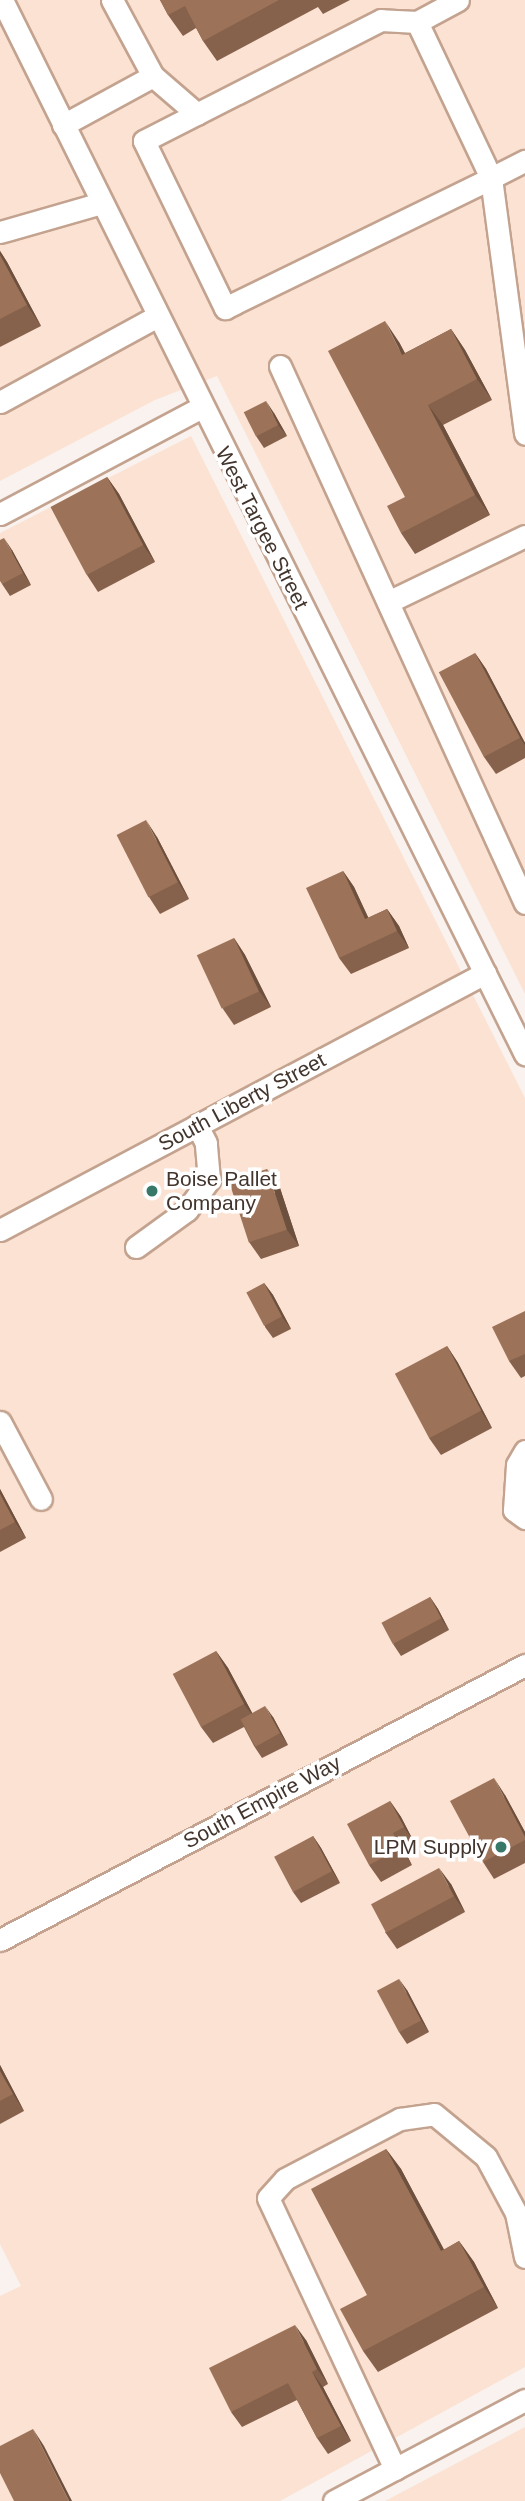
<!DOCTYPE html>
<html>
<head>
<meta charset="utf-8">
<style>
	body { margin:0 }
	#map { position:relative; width:525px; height:2501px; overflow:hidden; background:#faf2ee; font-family:Arial,sans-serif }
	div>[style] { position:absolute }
	.built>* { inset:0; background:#fbe2d3 }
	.roads { filter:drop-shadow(2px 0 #c3a38f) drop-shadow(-2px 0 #c3a38f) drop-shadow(0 2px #c3a38f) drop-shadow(0 -2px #c3a38f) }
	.minor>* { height:21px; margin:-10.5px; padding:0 10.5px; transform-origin:10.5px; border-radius:10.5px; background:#fff }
	.wall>* { inset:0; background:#86624c }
	.shaded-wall>* { inset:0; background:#6d503e }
	.building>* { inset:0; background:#9c7258; transform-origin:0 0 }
	.dots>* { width:19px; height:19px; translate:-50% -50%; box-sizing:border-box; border:4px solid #fff; border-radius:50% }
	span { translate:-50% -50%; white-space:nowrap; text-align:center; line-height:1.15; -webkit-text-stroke:7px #fff; paint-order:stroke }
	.street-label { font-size:21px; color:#42352d }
	.poi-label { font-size:21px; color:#42352d }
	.left { translate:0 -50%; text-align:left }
	.right { translate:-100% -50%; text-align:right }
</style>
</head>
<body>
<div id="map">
	<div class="built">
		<div style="clip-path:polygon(0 0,525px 0,525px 994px,217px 376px,155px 400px,0 481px)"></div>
		<div style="clip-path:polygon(191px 436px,525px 1098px,525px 2367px,280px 2501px,0 2501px,0 2296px,21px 2286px,0 2244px,0 533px)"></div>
		<div style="clip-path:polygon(525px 2427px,525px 2501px,385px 2501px)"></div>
	</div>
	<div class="roads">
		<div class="minor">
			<div style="left:2px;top:0;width:1177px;rotate:63.61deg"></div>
			<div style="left:112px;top:0;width:86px;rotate:61.7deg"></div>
			<div style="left:458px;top:0;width:47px;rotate:151.8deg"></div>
			<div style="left:417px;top:22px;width:36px;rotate:-177deg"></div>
			<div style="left:381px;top:20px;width:266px;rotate:153deg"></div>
			<div style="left:144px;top:141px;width:186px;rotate:64.1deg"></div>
			<div style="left:225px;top:308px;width:296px;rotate:-26deg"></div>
			<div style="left:491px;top:178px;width:258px;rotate:82.4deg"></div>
			<div style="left:417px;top:22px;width:173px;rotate:64.6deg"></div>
			<div style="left:491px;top:178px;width:38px;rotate:-27deg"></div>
			<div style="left:63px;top:125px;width:102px;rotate:-28.6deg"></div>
			<div style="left:153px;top:76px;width:58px;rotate:40.8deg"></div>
			<div style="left:0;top:232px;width:105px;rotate:-16deg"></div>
			<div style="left:280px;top:366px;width:590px;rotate:65.48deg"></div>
			<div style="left:0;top:402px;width:180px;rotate:-28.6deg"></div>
			<div style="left:0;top:514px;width:229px;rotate:-27.9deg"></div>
			<div style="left:388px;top:602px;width:152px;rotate:-25.7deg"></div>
			<div style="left:0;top:1230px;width:549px;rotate:-27.92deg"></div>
			<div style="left:136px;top:1247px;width:63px;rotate:-36deg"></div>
			<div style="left:187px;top:1210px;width:37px;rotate:-54deg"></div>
			<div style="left:209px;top:1180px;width:37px;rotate:-95deg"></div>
			<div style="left:206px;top:1143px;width:20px;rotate:-117deg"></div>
			<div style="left:0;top:1422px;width:87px;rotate:62deg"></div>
			<div style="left:525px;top:1451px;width:16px;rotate:120deg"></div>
			<div style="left:517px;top:1465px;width:45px;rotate:93.8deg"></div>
			<div style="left:514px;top:1510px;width:14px;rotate:36deg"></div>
			<div style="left:0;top:1940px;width:593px;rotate:-27.65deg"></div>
			<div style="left:395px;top:2469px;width:299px;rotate:-115.1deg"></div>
			<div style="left:268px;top:2198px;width:25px;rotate:-48deg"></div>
			<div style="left:285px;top:2179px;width:130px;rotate:-27.6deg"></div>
			<div style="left:400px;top:2119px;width:34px;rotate:-8deg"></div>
			<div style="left:434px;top:2114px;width:67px;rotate:39.6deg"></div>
			<div style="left:486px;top:2157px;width:64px;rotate:61.8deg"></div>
			<div style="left:516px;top:2213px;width:45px;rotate:78.4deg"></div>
			<div style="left:334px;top:2501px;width:216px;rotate:-27.9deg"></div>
		</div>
	</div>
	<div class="wall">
		<div style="clip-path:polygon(160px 0,350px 0,323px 14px,318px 7px,217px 61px,203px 41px,196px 28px,183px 36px,168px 15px)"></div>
		<div style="clip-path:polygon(0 251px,7px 262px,41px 326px,0 347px)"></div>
		<div style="clip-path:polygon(451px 329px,465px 350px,492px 400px,443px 425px,490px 515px,415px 554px,401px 533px,405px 497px,399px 342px,405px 353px)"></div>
		<div style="clip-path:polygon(274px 413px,287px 436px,264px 448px,256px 436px)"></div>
		<div style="clip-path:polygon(107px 477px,119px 494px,155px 562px,98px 592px,87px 575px)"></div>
		<div style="clip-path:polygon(12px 550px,31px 585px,10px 596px,2px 584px)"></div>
		<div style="clip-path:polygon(475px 653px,486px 669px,525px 743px,525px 758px,496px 774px,484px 757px)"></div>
		<div style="clip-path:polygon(157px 837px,189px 899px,160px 914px,149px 897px)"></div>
		<div style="clip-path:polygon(343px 871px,354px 887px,368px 918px,387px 909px,399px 926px,409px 948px,351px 974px,339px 958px)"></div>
		<div style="clip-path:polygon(234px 938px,245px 955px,271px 1007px,234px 1025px,223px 1009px)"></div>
		<div style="clip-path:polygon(279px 1185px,299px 1246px,261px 1259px,249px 1242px)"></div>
		<div style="clip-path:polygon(264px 1283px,273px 1295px,291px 1329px,273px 1338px,265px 1327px)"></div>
		<div style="clip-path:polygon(525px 1311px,525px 1376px,521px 1378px,509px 1361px)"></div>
		<div style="clip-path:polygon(447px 1346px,458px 1363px,492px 1428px,441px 1455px,429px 1438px)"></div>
		<div style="clip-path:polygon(0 1489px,26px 1538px,0 1552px)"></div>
		<div style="clip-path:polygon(430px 1597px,438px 1609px,449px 1630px,401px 1656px,393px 1644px)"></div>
		<div style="clip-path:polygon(216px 1651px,228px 1668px,252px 1713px,273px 1717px,288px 1745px,262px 1758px,254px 1746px,244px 1727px,213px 1743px,201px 1727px)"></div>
		<div style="clip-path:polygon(505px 1795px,525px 1832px,525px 1863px,494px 1879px,483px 1862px)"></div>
		<div style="clip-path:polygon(390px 1801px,401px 1817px,415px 1844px,404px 1850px,412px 1865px,381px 1882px,369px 1865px)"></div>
		<div style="clip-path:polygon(313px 1836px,321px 1848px,340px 1883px,301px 1903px,293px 1892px)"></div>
		<div style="clip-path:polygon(451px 1884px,465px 1912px,397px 1949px,385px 1932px)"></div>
		<div style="clip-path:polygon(407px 1990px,429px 2032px,407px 2044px,399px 2032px)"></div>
		<div style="clip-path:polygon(0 2065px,24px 2111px,0 2124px)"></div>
		<div style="clip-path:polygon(386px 2149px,401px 2169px,444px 2250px,459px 2241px,474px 2262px,498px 2308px,378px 2372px,363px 2351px,367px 2295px)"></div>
		<div style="clip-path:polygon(306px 2340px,328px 2384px,323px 2387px,351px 2441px,328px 2454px,317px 2438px,297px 2400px,242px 2427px,231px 2412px)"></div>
	</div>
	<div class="shaded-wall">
		<div style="clip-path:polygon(0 251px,7px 262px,41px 326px,27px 305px,0 255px)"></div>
		<div style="clip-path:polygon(385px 321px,399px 342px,416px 375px,402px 355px)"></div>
		<div style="clip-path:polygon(451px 329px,465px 350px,492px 400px,477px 379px)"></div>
		<div style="clip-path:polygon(266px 401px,274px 413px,287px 436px,278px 425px)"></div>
		<div style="clip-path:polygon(428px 405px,443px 425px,490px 515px,475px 495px)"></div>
		<div style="clip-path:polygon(107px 477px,119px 494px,155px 562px,143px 545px)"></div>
		<div style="clip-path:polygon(4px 538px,12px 550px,31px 585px,23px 573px)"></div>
		<div style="clip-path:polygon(475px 653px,486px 669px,525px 743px,525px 745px,520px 738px)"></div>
		<div style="clip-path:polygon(146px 820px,157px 837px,189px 899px,178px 882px)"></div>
		<div style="clip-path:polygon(343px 871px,354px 887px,377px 936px,365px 919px)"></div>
		<div style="clip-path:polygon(387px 909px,399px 926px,409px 948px,397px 931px)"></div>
		<div style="clip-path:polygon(234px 938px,245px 955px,271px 1007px,259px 991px)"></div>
		<div style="clip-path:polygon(267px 1169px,279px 1185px,299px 1246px,287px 1230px)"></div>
		<div style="clip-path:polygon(264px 1283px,273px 1295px,291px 1329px,282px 1317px)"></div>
		<div style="clip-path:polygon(447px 1346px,458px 1363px,492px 1428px,481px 1411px)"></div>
		<div style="clip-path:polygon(0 1489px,26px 1538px,15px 1522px,0 1494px)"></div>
		<div style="clip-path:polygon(430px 1597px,438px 1609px,449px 1630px,441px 1618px)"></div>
		<div style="clip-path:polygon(216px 1651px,228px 1668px,256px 1720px,244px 1704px)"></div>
		<div style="clip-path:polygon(265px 1706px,273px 1717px,288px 1745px,280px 1733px)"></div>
		<div style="clip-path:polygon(494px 1778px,505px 1795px,525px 1832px,525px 1837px)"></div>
		<div style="clip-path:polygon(390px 1801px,401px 1817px,415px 1844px,404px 1827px)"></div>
		<div style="clip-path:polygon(393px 1833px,404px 1850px,412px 1865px,401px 1848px)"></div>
		<div style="clip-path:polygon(313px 1836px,321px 1848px,340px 1883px,332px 1871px)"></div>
		<div style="clip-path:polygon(439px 1868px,451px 1884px,465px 1912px,454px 1896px)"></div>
		<div style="clip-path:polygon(399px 1979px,407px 1990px,429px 2032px,421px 2020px)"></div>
		<div style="clip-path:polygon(0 2065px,24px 2111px,13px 2094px,0 2071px)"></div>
		<div style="clip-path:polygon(386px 2149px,401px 2169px,456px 2272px,441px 2251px)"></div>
		<div style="clip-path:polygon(459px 2241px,474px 2262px,498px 2308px,484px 2287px)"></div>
		<div style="clip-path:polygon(295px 2325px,306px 2340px,328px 2384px,317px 2369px)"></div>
		<div style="clip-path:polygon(312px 2372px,323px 2387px,351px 2441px,341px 2426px)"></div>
		<div style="clip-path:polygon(33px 2429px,44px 2446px,72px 2501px,69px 2501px)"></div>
	</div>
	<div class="building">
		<div style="clip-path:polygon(160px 0,279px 0,203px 41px,185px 6px,168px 15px)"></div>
		<div style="clip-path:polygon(0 255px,27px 305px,0 319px)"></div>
		<div style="clip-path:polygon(385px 321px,402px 355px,451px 329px,477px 379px,428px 405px,475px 495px,401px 533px,387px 506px,405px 497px,328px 351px)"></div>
		<div style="left:266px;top:401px;width:27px;height:25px;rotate:63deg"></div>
		<div style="left:107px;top:477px;width:77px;height:64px;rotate:62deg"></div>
		<div style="clip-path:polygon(4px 538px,23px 573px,2px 584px,0 581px,0 540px)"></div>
		<div style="left:475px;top:653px;width:96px;height:41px;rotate:62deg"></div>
		<div style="left:146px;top:820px;width:70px;height:33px;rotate:63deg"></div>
		<div style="clip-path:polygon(343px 871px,365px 919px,387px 909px,397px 931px,339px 958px,306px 888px)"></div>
		<div style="left:234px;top:938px;width:59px;height:41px;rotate:65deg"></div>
		<div style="left:267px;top:1169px;width:64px;height:40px;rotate:72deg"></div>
		<div style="left:264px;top:1283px;width:38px;height:20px;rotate:62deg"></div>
		<div style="clip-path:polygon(525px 1311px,525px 1354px,509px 1361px,492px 1327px)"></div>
		<div style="left:447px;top:1346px;width:73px;height:59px;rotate:62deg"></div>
		<div style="clip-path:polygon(0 1494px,15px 1522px,0 1530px)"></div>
		<div style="left:430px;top:1597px;width:24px;height:55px;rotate:62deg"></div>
		<div style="left:216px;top:1651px;width:60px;height:49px;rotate:62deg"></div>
		<div style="left:265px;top:1706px;width:31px;height:28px;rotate:61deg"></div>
		<div style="clip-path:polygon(494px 1778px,525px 1837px,525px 1840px,483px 1862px,450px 1801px)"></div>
		<div style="clip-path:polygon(390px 1801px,404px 1827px,393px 1833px,401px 1848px,369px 1865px,347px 1824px)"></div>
		<div style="left:313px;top:1836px;width:40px;height:44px;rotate:62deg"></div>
		<div style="left:439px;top:1868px;width:32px;height:77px;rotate:62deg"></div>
		<div style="left:399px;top:1979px;width:47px;height:25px;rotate:62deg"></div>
		<div style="clip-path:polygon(0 2071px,13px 2094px,0 2101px)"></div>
		<div style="clip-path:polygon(386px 2149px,441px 2251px,459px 2241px,484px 2287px,363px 2351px,340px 2309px,367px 2295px,311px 2189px)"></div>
		<div style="clip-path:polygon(295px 2325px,317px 2369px,312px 2372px,341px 2426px,317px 2438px,288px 2383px,231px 2412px,209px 2368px)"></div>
		<div style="clip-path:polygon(33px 2429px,69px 2501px,14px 2501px,0 2473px,0 2446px)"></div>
	</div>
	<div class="dots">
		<div style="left:152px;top:1191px;background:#377868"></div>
		<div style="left:501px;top:1847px;background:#377868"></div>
	</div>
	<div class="street-label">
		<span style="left:262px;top:528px;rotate:63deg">West Targee Street</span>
		<span style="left:242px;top:1102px;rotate:-28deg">South Liberty Street</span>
		<span style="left:262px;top:1802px;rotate:-28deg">South Empire Way</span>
	</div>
	<div class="poi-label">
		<span class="left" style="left:166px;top:1191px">Boise Pallet<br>Company</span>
		<span class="right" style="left:487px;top:1847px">LPM Supply</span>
	</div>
</div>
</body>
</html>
